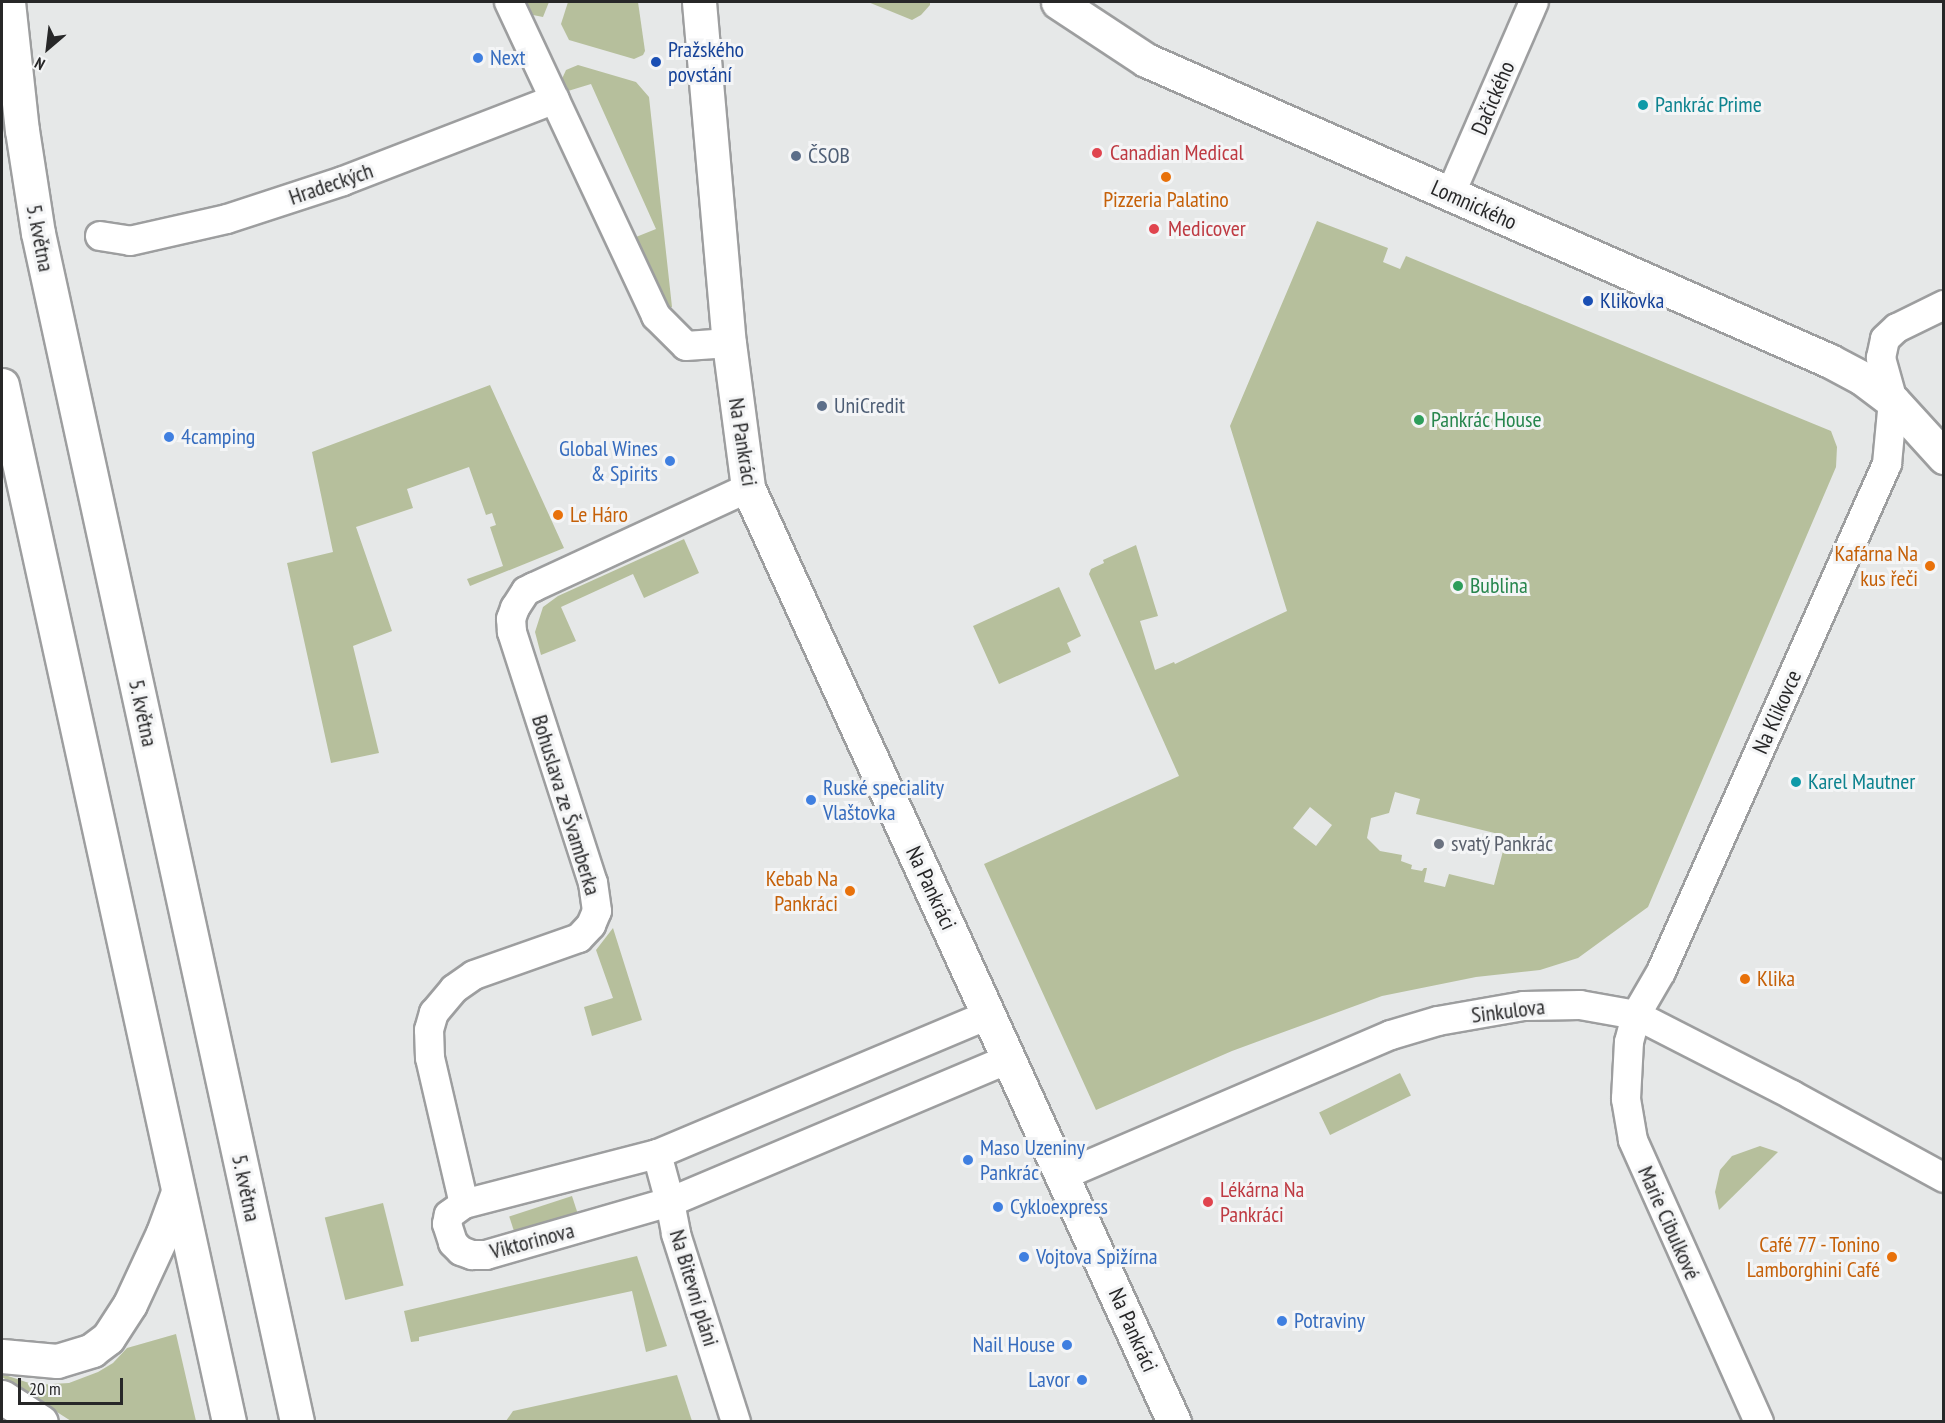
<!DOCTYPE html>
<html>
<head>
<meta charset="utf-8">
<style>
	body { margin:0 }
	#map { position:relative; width:1945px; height:1423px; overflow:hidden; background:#e6e8e8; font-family:"PT Sans Narrow",sans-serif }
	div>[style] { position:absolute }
	.green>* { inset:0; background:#b6bf9c; transform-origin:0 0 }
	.roads { filter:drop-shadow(2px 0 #9d9e9f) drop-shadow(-2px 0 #9d9e9f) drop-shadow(0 2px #9d9e9f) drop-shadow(0 -2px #9d9e9f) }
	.minor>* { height:28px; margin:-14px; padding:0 14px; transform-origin:14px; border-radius:14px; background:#fff }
	.tertiary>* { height:33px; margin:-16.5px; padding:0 16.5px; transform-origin:16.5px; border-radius:16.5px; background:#fff }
	.secondary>* { height:33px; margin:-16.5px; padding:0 16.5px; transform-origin:16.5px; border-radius:16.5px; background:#fff }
	.dots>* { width:16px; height:16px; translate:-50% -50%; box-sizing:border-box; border:3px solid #f4f5f6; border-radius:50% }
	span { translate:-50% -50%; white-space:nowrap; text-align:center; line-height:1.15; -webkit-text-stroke:6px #f4f5f6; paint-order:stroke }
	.transit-label { font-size:22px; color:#164399 }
	.left { translate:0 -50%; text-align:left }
	.shop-label { font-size:22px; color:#366cbe }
	.right { translate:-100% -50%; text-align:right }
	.street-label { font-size:22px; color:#272728 }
	.culture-label { font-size:22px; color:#0d838f }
	.health-label { font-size:22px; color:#be3a42 }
	.service-label { font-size:22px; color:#4e5e75 }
	.food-label { font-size:22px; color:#c56008 }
	.leisure-label { font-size:22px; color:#27864d }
	.worship-label { font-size:22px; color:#5b616d }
	.frame { position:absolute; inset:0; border:3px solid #272728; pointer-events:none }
	.north { position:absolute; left:18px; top:18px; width:60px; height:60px; -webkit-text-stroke:4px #f4f5f6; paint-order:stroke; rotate:208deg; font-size:16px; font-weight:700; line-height:24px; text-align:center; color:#272728 }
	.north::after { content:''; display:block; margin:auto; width:21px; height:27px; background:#272728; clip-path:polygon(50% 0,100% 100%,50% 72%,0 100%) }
	.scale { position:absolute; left:18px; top:1378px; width:105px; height:27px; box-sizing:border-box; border:3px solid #272728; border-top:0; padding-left:8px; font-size:18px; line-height:21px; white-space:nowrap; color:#272728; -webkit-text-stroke:4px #f4f5f6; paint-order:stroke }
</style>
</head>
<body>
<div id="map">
	<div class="green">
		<div style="clip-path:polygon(527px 2px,549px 2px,543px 17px,533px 15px)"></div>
		<div style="clip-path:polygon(568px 2px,638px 2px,645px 51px,643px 55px,634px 59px,569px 40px,561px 24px)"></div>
		<div style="clip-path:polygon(868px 2px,930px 2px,930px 5px,921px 15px,912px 20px)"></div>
		<div style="clip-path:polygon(578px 65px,636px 82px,649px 97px,672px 307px,668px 309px,664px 305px,634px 243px,636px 237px,656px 229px,591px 84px,568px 91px,561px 81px,566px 70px)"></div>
		<div style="clip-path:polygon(evenodd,1317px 221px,1388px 248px,1383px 262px,1400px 269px,1406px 256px,1831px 431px,1837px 447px,1836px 467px,1648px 907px,1578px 958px,1540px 970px,1476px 977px,1382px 996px,1232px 1051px,1096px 1110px,984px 864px,1179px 776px,1089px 574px,1091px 569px,1104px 563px,1103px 560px,1136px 545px,1158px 616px,1140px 621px,1155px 670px,1174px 662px,1175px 664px,1287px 611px,1230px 426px,1317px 221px,1395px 792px,1420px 799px,1416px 814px,1507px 836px,1494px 885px,1449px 874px,1445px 887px,1424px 882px,1427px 868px,1424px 868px,1422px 871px,1411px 869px,1412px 865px,1401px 861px,1402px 855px,1380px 851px,1367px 838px,1371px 818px,1389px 813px,1395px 792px,1317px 221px,1310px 807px,1332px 825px,1316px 846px,1293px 828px,1310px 807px)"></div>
		<div style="clip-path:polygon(490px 385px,564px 548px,470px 586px,467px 579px,503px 566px,490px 527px,496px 525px,492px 513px,486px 515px,469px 467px,407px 489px,413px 508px,356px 527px,392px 631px,353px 646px,379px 753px,331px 763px,287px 563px,333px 552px,312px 452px)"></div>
		<div style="clip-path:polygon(684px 539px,699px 573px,644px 598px,633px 574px,561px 607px,576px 641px,541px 655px,535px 632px,543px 607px,558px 596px)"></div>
		<div style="clip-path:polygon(1059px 587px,1081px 636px,1067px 643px,1071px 652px,999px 684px,973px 626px)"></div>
		<div style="clip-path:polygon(613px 928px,642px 1020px,592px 1036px,584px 1007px,613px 998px,596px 950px)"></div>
		<div style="left:1400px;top:1073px;width:25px;height:90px;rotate:64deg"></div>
		<div style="clip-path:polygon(1760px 1146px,1778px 1152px,1719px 1210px,1715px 1192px,1720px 1170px,1732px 1156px)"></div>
		<div style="left:572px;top:1196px;width:20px;height:66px;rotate:72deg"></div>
		<div style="left:383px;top:1203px;width:85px;height:60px;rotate:76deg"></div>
		<div style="clip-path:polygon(637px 1256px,667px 1346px,646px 1352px,632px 1291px,419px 1337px,419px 1341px,411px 1342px,404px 1311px)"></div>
		<div style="clip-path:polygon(176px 1334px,196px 1421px,71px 1421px,2px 1377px,2px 1374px,35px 1385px,69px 1383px,98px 1372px,113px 1363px,127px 1348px)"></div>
		<div style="clip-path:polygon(677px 1375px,692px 1421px,506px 1421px,513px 1411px)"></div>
	</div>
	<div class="roads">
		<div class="minor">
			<div style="left:509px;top:2px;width:347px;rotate:64.9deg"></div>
			<div style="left:656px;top:316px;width:42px;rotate:45deg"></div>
			<div style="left:686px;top:346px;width:43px;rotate:-4deg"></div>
			<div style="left:1450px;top:195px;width:210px;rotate:-66.5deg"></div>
			<div style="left:100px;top:236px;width:30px;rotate:9deg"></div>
			<div style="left:130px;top:241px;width:99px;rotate:-12.8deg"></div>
			<div style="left:227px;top:219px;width:122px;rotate:-18.1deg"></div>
			<div style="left:343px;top:181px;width:227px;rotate:-21.1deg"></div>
			<div style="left:988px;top:1015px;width:359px;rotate:157.2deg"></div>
			<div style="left:657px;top:1154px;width:199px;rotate:165.5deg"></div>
			<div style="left:464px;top:1204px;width:19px;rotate:144deg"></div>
			<div style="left:449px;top:1215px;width:9px;rotate:103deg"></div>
			<div style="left:447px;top:1224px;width:20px;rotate:72deg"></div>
			<div style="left:453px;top:1243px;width:11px;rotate:45deg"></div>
			<div style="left:461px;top:1251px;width:12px;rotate:20deg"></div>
			<div style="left:472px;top:1255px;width:14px"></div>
			<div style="left:486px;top:1255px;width:191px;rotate:-16.1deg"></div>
			<div style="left:670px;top:1202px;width:368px;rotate:-22.9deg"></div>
			<div style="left:657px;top:1154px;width:50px;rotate:74.8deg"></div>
			<div style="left:670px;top:1202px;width:33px;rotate:79deg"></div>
			<div style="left:676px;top:1234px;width:197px;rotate:72.3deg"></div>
			<div style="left:1062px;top:1176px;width:358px;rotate:-23.2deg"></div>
			<div style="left:1391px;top:1035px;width:49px;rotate:-16.6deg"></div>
			<div style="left:1438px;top:1021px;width:87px;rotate:-9.9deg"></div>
			<div style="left:1524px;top:1006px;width:56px;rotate:-1deg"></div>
			<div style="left:1580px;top:1005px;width:57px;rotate:10.1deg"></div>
			<div style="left:1636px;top:1015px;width:175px;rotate:27.1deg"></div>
			<div style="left:1792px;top:1095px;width:173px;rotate:28.6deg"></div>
			<div style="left:464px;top:1204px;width:150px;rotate:-103.1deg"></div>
			<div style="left:430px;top:1058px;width:28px;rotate:-92deg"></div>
			<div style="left:429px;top:1030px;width:18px;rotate:-74deg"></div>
			<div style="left:434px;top:1013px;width:31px;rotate:-50deg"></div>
			<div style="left:454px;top:989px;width:24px;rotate:-35deg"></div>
			<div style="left:474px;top:975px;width:111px;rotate:-19.4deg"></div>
			<div style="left:579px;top:938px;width:18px;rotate:-47deg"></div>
			<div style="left:591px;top:925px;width:15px;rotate:-67deg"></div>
			<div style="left:597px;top:911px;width:28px;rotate:-98deg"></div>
			<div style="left:593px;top:883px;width:264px;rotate:-107.9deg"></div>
			<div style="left:512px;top:632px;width:13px;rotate:-94deg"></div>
			<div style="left:511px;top:619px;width:12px;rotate:-70deg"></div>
			<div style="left:515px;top:608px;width:20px;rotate:-57deg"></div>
			<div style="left:526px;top:591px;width:9px;rotate:-27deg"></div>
			<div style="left:534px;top:587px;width:236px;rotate:-24.8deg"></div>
			<div style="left:1759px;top:1422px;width:309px;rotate:-114.1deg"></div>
			<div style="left:1633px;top:1140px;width:42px;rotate:-99.7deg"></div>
			<div style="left:1626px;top:1099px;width:57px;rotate:-87deg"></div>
			<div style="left:1629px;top:1042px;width:28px;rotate:-75deg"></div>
			<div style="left:1636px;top:1015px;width:50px;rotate:-59.8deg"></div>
			<div style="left:1661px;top:972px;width:556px;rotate:-66.02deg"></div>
			<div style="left:1887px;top:464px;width:63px;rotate:-84.6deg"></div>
			<div style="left:1893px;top:401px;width:45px;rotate:-105.6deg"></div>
			<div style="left:1881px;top:358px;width:19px;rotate:-78deg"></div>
			<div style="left:1885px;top:339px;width:16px;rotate:-43deg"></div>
			<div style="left:1897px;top:328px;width:52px;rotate:-26.1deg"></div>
		</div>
		<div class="tertiary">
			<div style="left:699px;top:2px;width:342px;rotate:85deg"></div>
			<div style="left:729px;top:343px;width:146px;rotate:82.5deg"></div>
			<div style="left:748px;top:488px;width:1027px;rotate:65.48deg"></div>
			<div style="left:1058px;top:2px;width:105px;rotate:33.4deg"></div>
			<div style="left:1146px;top:60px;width:747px;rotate:23.75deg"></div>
			<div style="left:1830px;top:361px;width:36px;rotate:28deg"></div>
			<div style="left:1862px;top:378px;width:39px;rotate:37deg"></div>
			<div style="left:1893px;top:401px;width:76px;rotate:47.7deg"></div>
		</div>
		<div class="secondary">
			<div style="left:8px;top:2px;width:129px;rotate:83.8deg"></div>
			<div style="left:22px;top:130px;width:104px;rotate:81.2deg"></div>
			<div style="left:38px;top:233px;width:1217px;rotate:77.71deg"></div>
			<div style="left:2px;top:385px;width:1062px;rotate:77.65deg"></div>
			<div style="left:2px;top:1356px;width:55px;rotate:5.2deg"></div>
			<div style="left:57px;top:1361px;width:37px;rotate:-17deg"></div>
			<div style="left:92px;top:1350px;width:20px;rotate:-37deg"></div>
			<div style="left:108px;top:1338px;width:40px;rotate:-57.1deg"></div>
			<div style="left:130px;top:1304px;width:78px;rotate:-65.1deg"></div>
			<div style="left:163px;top:1233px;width:44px;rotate:-69.9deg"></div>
			<div style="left:2px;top:1397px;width:46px;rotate:32.7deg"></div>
		</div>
	</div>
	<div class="dots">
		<div style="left:478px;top:58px;background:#3f7fe0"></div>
		<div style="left:656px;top:62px;background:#1a4fb4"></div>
		<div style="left:1643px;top:105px;background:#0f9aa8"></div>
		<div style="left:1097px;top:153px;background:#e0444e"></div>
		<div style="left:796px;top:156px;background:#5c6f8a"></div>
		<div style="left:1166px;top:177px;background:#e8710a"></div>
		<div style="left:1154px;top:229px;background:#e0444e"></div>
		<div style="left:1588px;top:301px;background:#1a4fb4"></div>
		<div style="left:822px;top:406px;background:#5c6f8a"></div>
		<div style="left:1419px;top:420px;background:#2e9e5b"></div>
		<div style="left:169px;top:437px;background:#3f7fe0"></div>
		<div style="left:670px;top:461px;background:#3f7fe0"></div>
		<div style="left:558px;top:515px;background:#e8710a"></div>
		<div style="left:1930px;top:566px;background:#e8710a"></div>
		<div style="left:1458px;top:586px;background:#2e9e5b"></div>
		<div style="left:1796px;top:782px;background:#0f9aa8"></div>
		<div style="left:811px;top:800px;background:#3f7fe0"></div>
		<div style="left:1439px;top:844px;background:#6b7280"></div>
		<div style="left:850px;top:891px;background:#e8710a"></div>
		<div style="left:1745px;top:979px;background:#e8710a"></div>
		<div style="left:968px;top:1160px;background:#3f7fe0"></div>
		<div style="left:1208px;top:1202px;background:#e0444e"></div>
		<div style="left:998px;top:1207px;background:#3f7fe0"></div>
		<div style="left:1024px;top:1257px;background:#3f7fe0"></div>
		<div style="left:1892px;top:1257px;background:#e8710a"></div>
		<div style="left:1282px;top:1321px;background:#3f7fe0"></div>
		<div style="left:1067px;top:1345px;background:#3f7fe0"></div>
		<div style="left:1082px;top:1380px;background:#3f7fe0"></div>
	</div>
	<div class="transit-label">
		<span class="left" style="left:668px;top:62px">Pražského<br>povstání</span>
		<span class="left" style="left:1600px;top:301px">Klikovka</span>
	</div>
	<div class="shop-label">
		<span class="left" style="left:490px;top:58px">Next</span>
		<span class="left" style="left:181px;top:437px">4camping</span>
		<span class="right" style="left:658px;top:461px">Global Wines<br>&amp; Spirits</span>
		<span class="left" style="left:823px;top:800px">Ruské speciality<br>Vlaštovka</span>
		<span class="left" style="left:980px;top:1160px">Maso Uzeniny<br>Pankrác</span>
		<span class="left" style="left:1010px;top:1207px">Cykloexpress</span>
		<span class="left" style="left:1036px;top:1257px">Vojtova Spižírna</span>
		<span class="left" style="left:1294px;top:1321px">Potraviny</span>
		<span class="right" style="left:1055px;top:1345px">Nail House</span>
		<span class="right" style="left:1070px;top:1380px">Lavor</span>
	</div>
	<div class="street-label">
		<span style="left:1493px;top:98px;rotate:-67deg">Dačického</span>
		<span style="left:331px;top:184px;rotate:-19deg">Hradeckých</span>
		<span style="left:1474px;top:205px;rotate:24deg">Lomnického</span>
		<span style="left:40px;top:238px;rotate:79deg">5. května</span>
		<span style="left:743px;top:442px;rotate:81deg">Na Pankráci</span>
		<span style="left:1777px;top:712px;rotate:-66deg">Na Klikovce</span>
		<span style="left:143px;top:713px;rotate:78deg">5. května</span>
		<span style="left:566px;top:805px;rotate:73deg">Bohuslava ze Švamberka</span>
		<span style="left:931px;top:888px;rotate:65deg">Na Pankráci</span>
		<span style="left:1508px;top:1011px;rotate:-7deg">Sinkulova</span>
		<span style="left:246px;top:1188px;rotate:78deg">5. května</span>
		<span style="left:1669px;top:1223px;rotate:66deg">Marie Cibulkové</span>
		<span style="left:532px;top:1241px;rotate:-15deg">Viktorinova</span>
		<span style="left:694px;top:1288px;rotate:73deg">Na Bitevní pláni</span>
		<span style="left:1133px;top:1330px;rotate:66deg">Na Pankráci</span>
	</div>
	<div class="culture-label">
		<span class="left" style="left:1655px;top:105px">Pankrác Prime</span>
		<span class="left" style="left:1808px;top:782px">Karel Mautner</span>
	</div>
	<div class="health-label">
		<span class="left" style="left:1110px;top:153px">Canadian Medical</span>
		<span class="left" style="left:1168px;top:229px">Medicover</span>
		<span class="left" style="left:1220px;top:1202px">Lékárna Na<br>Pankráci</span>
	</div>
	<div class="service-label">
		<span class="left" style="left:808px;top:156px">ČSOB</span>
		<span class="left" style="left:834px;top:406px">UniCredit</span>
	</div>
	<div class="food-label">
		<span style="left:1166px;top:200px">Pizzeria Palatino</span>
		<span class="left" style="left:570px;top:515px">Le Háro</span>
		<span class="right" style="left:1918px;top:566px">Kafárna Na<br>kus řeči</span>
		<span class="right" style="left:838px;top:891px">Kebab Na<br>Pankráci</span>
		<span class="left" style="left:1757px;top:979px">Klika</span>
		<span class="right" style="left:1880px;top:1257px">Café 77 - Tonino<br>Lamborghini Café</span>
	</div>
	<div class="leisure-label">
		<span class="left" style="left:1431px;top:420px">Pankrác House</span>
		<span class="left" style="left:1470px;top:586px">Bublina</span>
	</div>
	<div class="worship-label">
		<span class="left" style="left:1451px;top:844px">svatý Pankrác</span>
	</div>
	<div class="frame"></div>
	<div class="north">N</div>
	<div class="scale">20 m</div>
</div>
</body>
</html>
